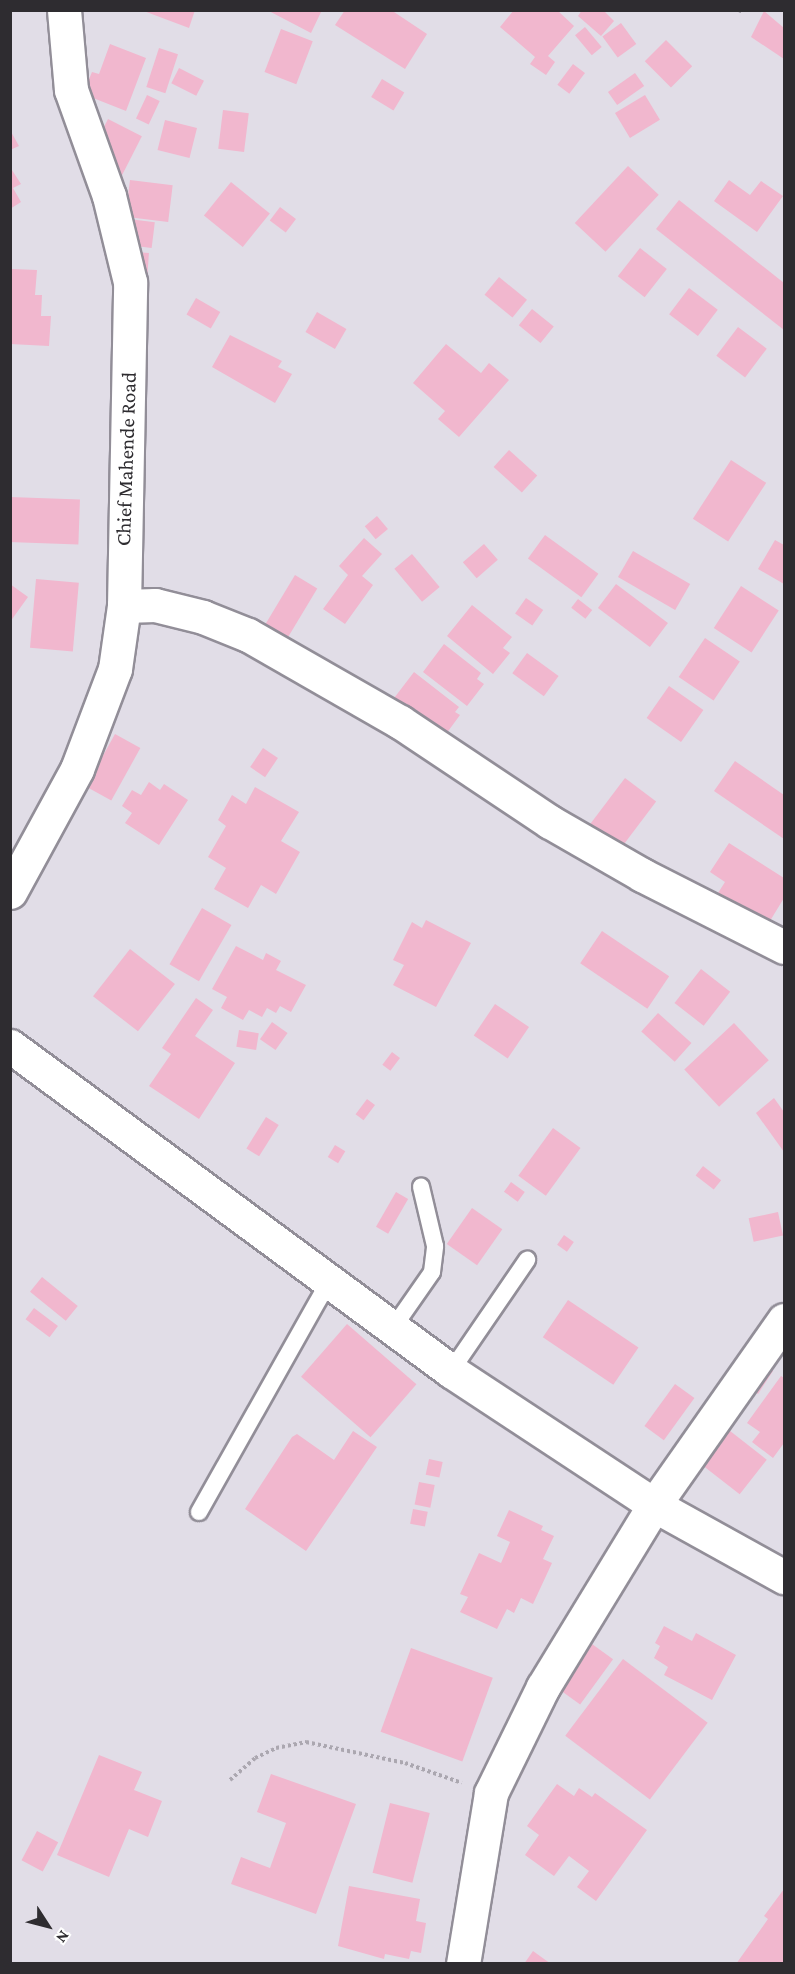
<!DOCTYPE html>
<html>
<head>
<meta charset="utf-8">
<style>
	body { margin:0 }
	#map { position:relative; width:795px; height:1974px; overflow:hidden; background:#e1dde7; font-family:"Crimson Pro",serif }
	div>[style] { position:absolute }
	.building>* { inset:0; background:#f1b7ce; transform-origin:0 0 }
	.path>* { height:4px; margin-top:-2px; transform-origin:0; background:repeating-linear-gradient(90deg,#aba7b0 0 3px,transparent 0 6px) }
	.roads { filter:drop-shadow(2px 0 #928e98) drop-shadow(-2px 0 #928e98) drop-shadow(0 2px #928e98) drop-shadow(0 -2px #928e98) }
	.service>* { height:16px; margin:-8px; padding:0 8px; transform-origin:8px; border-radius:8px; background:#fff }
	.minor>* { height:33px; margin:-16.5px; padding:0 16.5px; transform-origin:16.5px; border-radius:16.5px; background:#fff }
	span { translate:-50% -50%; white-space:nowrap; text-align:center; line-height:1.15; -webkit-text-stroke:4.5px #fff; paint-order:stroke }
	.street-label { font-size:21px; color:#2e2c30 }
	.frame { position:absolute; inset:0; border:12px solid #2e2c30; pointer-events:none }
	.north { position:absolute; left:18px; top:1896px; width:60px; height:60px; -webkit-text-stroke:4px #fff; paint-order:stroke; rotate:126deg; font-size:16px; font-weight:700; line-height:24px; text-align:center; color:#2e2c30 }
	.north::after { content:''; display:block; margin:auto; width:21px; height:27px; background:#2e2c30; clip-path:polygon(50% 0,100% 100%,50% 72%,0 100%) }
</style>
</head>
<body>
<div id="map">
	<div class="building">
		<div style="clip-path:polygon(141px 10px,195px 10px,189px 28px)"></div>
		<div style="clip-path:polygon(267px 10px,322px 10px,311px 33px)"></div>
		<div style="clip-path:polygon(345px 10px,391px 10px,427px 34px,405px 69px,335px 25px)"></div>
		<div style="clip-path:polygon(514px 10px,557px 10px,574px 26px,548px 56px,555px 62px,546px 75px,530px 64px,535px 57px,500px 27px)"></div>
		<div style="clip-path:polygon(582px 10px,603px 10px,614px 21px,601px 36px,578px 16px)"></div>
		<div style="clip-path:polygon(764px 11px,784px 28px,784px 59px,751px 37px)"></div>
		<div style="left:621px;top:23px;width:26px;height:23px;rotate:54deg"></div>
		<div style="left:585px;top:27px;width:26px;height:13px;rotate:50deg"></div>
		<div style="left:281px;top:29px;width:34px;height:46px;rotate:21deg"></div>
		<div style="left:666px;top:40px;width:37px;height:30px;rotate:45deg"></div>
		<div style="clip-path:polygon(110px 44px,146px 58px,126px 111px,83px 94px,92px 72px,99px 74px)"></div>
		<div style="left:159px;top:48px;width:20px;height:41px;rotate:18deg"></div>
		<div style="left:573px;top:64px;width:15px;height:26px;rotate:37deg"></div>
		<div style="left:179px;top:68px;width:28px;height:17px;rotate:27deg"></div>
		<div style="left:635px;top:73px;width:16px;height:33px;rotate:55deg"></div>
		<div style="left:382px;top:79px;width:26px;height:21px;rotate:31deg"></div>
		<div style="left:147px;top:95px;width:14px;height:26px;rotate:25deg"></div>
		<div style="left:645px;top:95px;width:29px;height:35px;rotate:59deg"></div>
		<div style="left:223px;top:110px;width:26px;height:39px;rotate:7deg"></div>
		<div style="left:108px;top:119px;width:38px;height:46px;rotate:27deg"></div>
		<div style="left:165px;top:120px;width:33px;height:31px;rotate:14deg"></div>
		<div style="clip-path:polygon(10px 130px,19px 146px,10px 150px)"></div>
		<div style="left:628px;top:166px;width:42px;height:78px;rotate:43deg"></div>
		<div style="clip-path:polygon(10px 167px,21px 184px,13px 188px,21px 202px,10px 209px)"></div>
		<div style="left:130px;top:180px;width:43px;height:37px;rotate:7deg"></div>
		<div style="clip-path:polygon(729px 180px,750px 195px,761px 181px,783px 196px,757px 232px,714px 201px)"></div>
		<div style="left:231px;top:182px;width:50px;height:43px;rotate:39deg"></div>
		<div style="clip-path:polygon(679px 200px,784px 283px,784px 330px,656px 229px)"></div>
		<div style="left:280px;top:207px;width:20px;height:17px;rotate:37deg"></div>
		<div style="left:129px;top:219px;width:26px;height:26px;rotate:7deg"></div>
		<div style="left:640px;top:248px;width:34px;height:36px;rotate:38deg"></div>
		<div style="left:120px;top:251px;width:29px;height:25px;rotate:4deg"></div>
		<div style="clip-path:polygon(12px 269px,37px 270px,35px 295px,42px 295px,41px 316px,51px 316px,49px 346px,10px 344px)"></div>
		<div style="left:499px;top:277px;width:36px;height:23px;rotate:39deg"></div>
		<div style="left:689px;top:288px;width:36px;height:33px;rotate:37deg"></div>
		<div style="left:196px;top:298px;width:28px;height:19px;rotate:30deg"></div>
		<div style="left:532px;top:309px;width:28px;height:21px;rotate:39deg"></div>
		<div style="left:317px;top:312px;width:34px;height:23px;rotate:30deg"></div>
		<div style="left:738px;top:327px;width:36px;height:36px;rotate:37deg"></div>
		<div style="clip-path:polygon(230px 335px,282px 361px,278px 367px,292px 374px,275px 403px,212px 367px)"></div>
		<div style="clip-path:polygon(446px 344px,481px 373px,489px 363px,509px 380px,459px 437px,438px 419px,445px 411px,413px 383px)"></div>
		<div style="left:509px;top:450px;width:38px;height:23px;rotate:42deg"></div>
		<div style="left:731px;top:460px;width:42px;height:70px;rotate:33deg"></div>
		<div style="left:10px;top:497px;width:70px;height:45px;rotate:2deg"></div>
		<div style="left:377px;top:516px;width:17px;height:16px;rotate:50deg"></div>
		<div style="left:545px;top:535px;width:66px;height:29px;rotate:36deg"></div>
		<div style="clip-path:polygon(364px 538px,382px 554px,362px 576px,373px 585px,345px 624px,323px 609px,348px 575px,339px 566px)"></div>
		<div style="clip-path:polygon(775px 540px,784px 545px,784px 584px,758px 569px)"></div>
		<div style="left:484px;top:544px;width:21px;height:28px;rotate:49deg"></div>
		<div style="left:633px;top:551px;width:66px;height:30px;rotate:30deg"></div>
		<div style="left:412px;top:554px;width:43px;height:23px;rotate:50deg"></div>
		<div style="left:295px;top:575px;width:26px;height:61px;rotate:31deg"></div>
		<div style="left:36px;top:579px;width:43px;height:69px;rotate:5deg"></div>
		<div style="clip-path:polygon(10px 584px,28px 597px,10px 622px)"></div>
		<div style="left:616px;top:584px;width:65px;height:30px;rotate:37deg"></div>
		<div style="left:741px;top:586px;width:45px;height:50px;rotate:33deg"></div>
		<div style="left:526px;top:598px;width:21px;height:19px;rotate:35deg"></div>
		<div style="left:578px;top:599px;width:18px;height:11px;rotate:38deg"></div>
		<div style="clip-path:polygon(472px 605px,512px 637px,503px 648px,510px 653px,493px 674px,447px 636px)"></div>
		<div style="left:705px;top:638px;width:42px;height:47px;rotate:34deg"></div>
		<div style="clip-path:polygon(444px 644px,481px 673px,477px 679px,484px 684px,467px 706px,423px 672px)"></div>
		<div style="left:527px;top:653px;width:39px;height:25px;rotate:36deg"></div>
		<div style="clip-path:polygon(414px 672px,459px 707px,455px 712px,460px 715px,438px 745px,388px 706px)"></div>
		<div style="left:669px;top:686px;width:42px;height:39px;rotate:35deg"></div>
		<div style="left:115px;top:734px;width:29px;height:60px;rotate:29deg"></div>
		<div style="left:263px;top:748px;width:18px;height:23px;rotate:34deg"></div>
		<div style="clip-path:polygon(735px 761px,784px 795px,784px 839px,714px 791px)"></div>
		<div style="left:625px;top:778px;width:39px;height:59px;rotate:37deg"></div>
		<div style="clip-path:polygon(149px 782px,160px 790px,164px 784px,188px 800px,159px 845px,125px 823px,132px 813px,122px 806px,132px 790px,141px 795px)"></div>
		<div style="clip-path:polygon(255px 787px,299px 812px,281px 841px,300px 852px,276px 894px,261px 885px,248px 908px,214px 889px,226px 868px,208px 857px,226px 826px,218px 820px,232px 795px,246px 804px)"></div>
		<div style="clip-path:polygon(729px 843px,784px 878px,784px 898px,762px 934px,706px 912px,725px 882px,710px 872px)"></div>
		<div style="left:202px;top:908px;width:34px;height:65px;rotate:30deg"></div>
		<div style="clip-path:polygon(426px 920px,471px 943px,436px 1007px,393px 985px,404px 965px,393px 960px,412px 922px,422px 928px)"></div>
		<div style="left:602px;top:931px;width:81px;height:39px;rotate:34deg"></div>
		<div style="clip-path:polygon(236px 946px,263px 960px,266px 953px,281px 961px,276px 970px,306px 985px,291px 1012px,280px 1006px,276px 1013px,267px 1008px,262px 1017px,249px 1010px,243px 1020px,221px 1008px,227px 997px,212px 989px)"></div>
		<div style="left:130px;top:949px;width:57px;height:60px;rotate:38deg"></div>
		<div style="left:701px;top:969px;width:37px;height:43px;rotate:38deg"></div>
		<div style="clip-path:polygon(196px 998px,213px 1010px,195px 1036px,235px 1063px,199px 1119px,149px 1086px,171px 1054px,162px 1048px)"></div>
		<div style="left:495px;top:1004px;width:41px;height:38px;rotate:34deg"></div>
		<div style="left:658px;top:1013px;width:45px;height:25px;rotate:42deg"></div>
		<div style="left:272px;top:1022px;width:19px;height:21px;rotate:35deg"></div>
		<div style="left:734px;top:1023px;width:51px;height:68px;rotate:47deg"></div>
		<div style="left:239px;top:1030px;width:20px;height:17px;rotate:9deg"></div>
		<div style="left:392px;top:1052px;width:10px;height:16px;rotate:37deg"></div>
		<div style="clip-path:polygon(774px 1098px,784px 1112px,784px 1152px,756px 1113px)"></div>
		<div style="left:367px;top:1099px;width:10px;height:19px;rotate:37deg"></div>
		<div style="left:266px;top:1117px;width:15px;height:37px;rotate:32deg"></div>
		<div style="left:553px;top:1128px;width:34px;height:59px;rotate:36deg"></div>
		<div style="left:335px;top:1145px;width:12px;height:14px;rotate:31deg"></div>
		<div style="left:703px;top:1166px;width:23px;height:12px;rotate:38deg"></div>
		<div style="left:511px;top:1182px;width:17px;height:12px;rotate:36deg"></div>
		<div style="left:396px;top:1192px;width:14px;height:40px;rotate:30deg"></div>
		<div style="left:472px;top:1208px;width:37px;height:44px;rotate:35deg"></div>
		<div style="left:778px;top:1212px;width:24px;height:30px;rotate:78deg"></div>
		<div style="left:564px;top:1235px;width:12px;height:12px;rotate:35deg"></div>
		<div style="left:42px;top:1277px;width:46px;height:19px;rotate:39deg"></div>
		<div style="left:568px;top:1300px;width:85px;height:45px;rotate:34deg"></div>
		<div style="left:34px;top:1308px;width:30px;height:14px;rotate:37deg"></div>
		<div style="left:347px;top:1324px;width:92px;height:70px;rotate:41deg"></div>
		<div style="clip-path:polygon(765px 1365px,773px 1371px,758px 1394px,749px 1387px)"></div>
		<div style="clip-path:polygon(781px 1376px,784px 1378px,784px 1443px,773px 1458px,752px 1442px,760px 1432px,747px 1423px)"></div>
		<div style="left:675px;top:1384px;width:24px;height:52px;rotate:36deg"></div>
		<div style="left:725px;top:1427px;width:53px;height:44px;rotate:38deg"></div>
		<div style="clip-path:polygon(353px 1431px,377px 1447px,306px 1551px,245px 1509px,292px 1437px,297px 1434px,334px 1460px)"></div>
		<div style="left:429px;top:1459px;width:14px;height:16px;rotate:12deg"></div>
		<div style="left:419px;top:1482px;width:16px;height:23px;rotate:11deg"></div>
		<div style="left:413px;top:1509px;width:15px;height:15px;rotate:11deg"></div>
		<div style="clip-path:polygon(509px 1510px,543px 1526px,541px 1530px,554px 1536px,543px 1559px,552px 1563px,533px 1604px,521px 1598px,514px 1613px,507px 1609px,497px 1629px,460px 1612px,468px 1597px,460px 1594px,479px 1553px,501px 1563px,510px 1542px,497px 1536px)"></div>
		<div style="clip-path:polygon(664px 1626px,692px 1641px,696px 1633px,736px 1655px,712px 1700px,664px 1675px,668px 1667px,654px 1658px,660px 1646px,655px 1643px)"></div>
		<div style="left:592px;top:1644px;width:26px;height:56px;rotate:36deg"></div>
		<div style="left:411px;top:1648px;width:87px;height:89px;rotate:20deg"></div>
		<div style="left:623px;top:1659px;width:106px;height:96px;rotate:37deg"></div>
		<div style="clip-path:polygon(99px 1755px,142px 1772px,134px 1790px,162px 1801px,148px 1837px,129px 1829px,109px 1877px,57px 1855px)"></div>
		<div style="clip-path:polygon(271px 1774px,356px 1804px,316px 1914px,231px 1884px,241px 1857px,270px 1868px,286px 1823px,257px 1812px)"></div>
		<div style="clip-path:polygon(557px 1784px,574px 1796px,579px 1788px,592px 1797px,595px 1793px,647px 1830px,596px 1901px,577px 1887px,589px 1871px,569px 1856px,554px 1876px,525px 1855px,539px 1835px,527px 1826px)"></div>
		<div style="left:390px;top:1803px;width:41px;height:72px;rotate:14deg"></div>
		<div style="left:37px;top:1831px;width:24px;height:33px;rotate:28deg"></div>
		<div style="clip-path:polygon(349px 1886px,420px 1899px,416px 1921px,426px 1923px,421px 1953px,411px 1951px,409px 1959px,385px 1954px,384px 1959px,338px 1946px)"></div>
		<div style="clip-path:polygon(784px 1889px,784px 1964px,736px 1964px,768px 1919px,764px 1916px)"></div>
		<div style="clip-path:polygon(533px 1951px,551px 1964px,524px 1964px)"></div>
	</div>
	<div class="path">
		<div style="left:739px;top:10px;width:4px;rotate:34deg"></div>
		<div style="left:230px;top:1780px;width:33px;rotate:-41deg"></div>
		<div style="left:255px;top:1758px;width:23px;rotate:-25deg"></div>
		<div style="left:276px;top:1748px;width:31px;rotate:-11deg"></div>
		<div style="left:306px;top:1742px;width:101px;rotate:12deg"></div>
		<div style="left:405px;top:1763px;width:60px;rotate:19.3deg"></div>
	</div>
	<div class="roads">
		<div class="service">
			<div style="left:393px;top:1328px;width:68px;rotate:-55.1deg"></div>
			<div style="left:432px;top:1272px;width:26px;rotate:-83deg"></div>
			<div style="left:435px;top:1246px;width:61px;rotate:-103.3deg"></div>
			<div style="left:451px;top:1371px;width:135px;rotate:-55.6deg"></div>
			<div style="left:199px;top:1512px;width:265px;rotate:-60.6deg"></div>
		</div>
		<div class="minor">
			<div style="left:124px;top:606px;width:31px;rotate:-2deg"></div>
			<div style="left:155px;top:605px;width:49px;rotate:14deg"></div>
			<div style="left:203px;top:617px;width:48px;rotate:21.8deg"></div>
			<div style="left:248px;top:635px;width:175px;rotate:29.8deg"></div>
			<div style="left:400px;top:722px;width:180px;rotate:33.7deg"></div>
			<div style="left:550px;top:822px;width:106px;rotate:29.9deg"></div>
			<div style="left:642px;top:875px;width:159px;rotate:26.9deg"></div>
			<div style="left:10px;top:892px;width:140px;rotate:-61.4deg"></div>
			<div style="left:77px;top:769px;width:107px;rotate:-69.2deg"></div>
			<div style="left:115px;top:669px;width:64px;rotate:-81.9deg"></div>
			<div style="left:124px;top:606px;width:324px;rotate:-88.9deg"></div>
			<div style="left:130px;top:282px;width:89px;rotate:-103.7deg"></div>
			<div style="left:109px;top:196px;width:113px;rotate:-109.7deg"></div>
			<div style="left:71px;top:90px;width:80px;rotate:-95deg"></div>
			<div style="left:10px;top:1046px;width:548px;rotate:36.39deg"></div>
			<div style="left:451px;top:1371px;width:243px;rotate:33.4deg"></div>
			<div style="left:654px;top:1505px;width:149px;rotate:29deg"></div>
			<div style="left:463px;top:1964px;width:173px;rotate:-80.7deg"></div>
			<div style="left:491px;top:1793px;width:118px;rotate:-63.9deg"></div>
			<div style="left:543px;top:1687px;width:213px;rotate:-58.6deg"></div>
			<div style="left:654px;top:1505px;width:226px;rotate:-54.9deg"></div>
		</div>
	</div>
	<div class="street-label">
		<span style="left:126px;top:459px;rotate:-88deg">Chief Mahende Road</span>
	</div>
	<div class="frame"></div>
	<div class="north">N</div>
</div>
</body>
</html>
